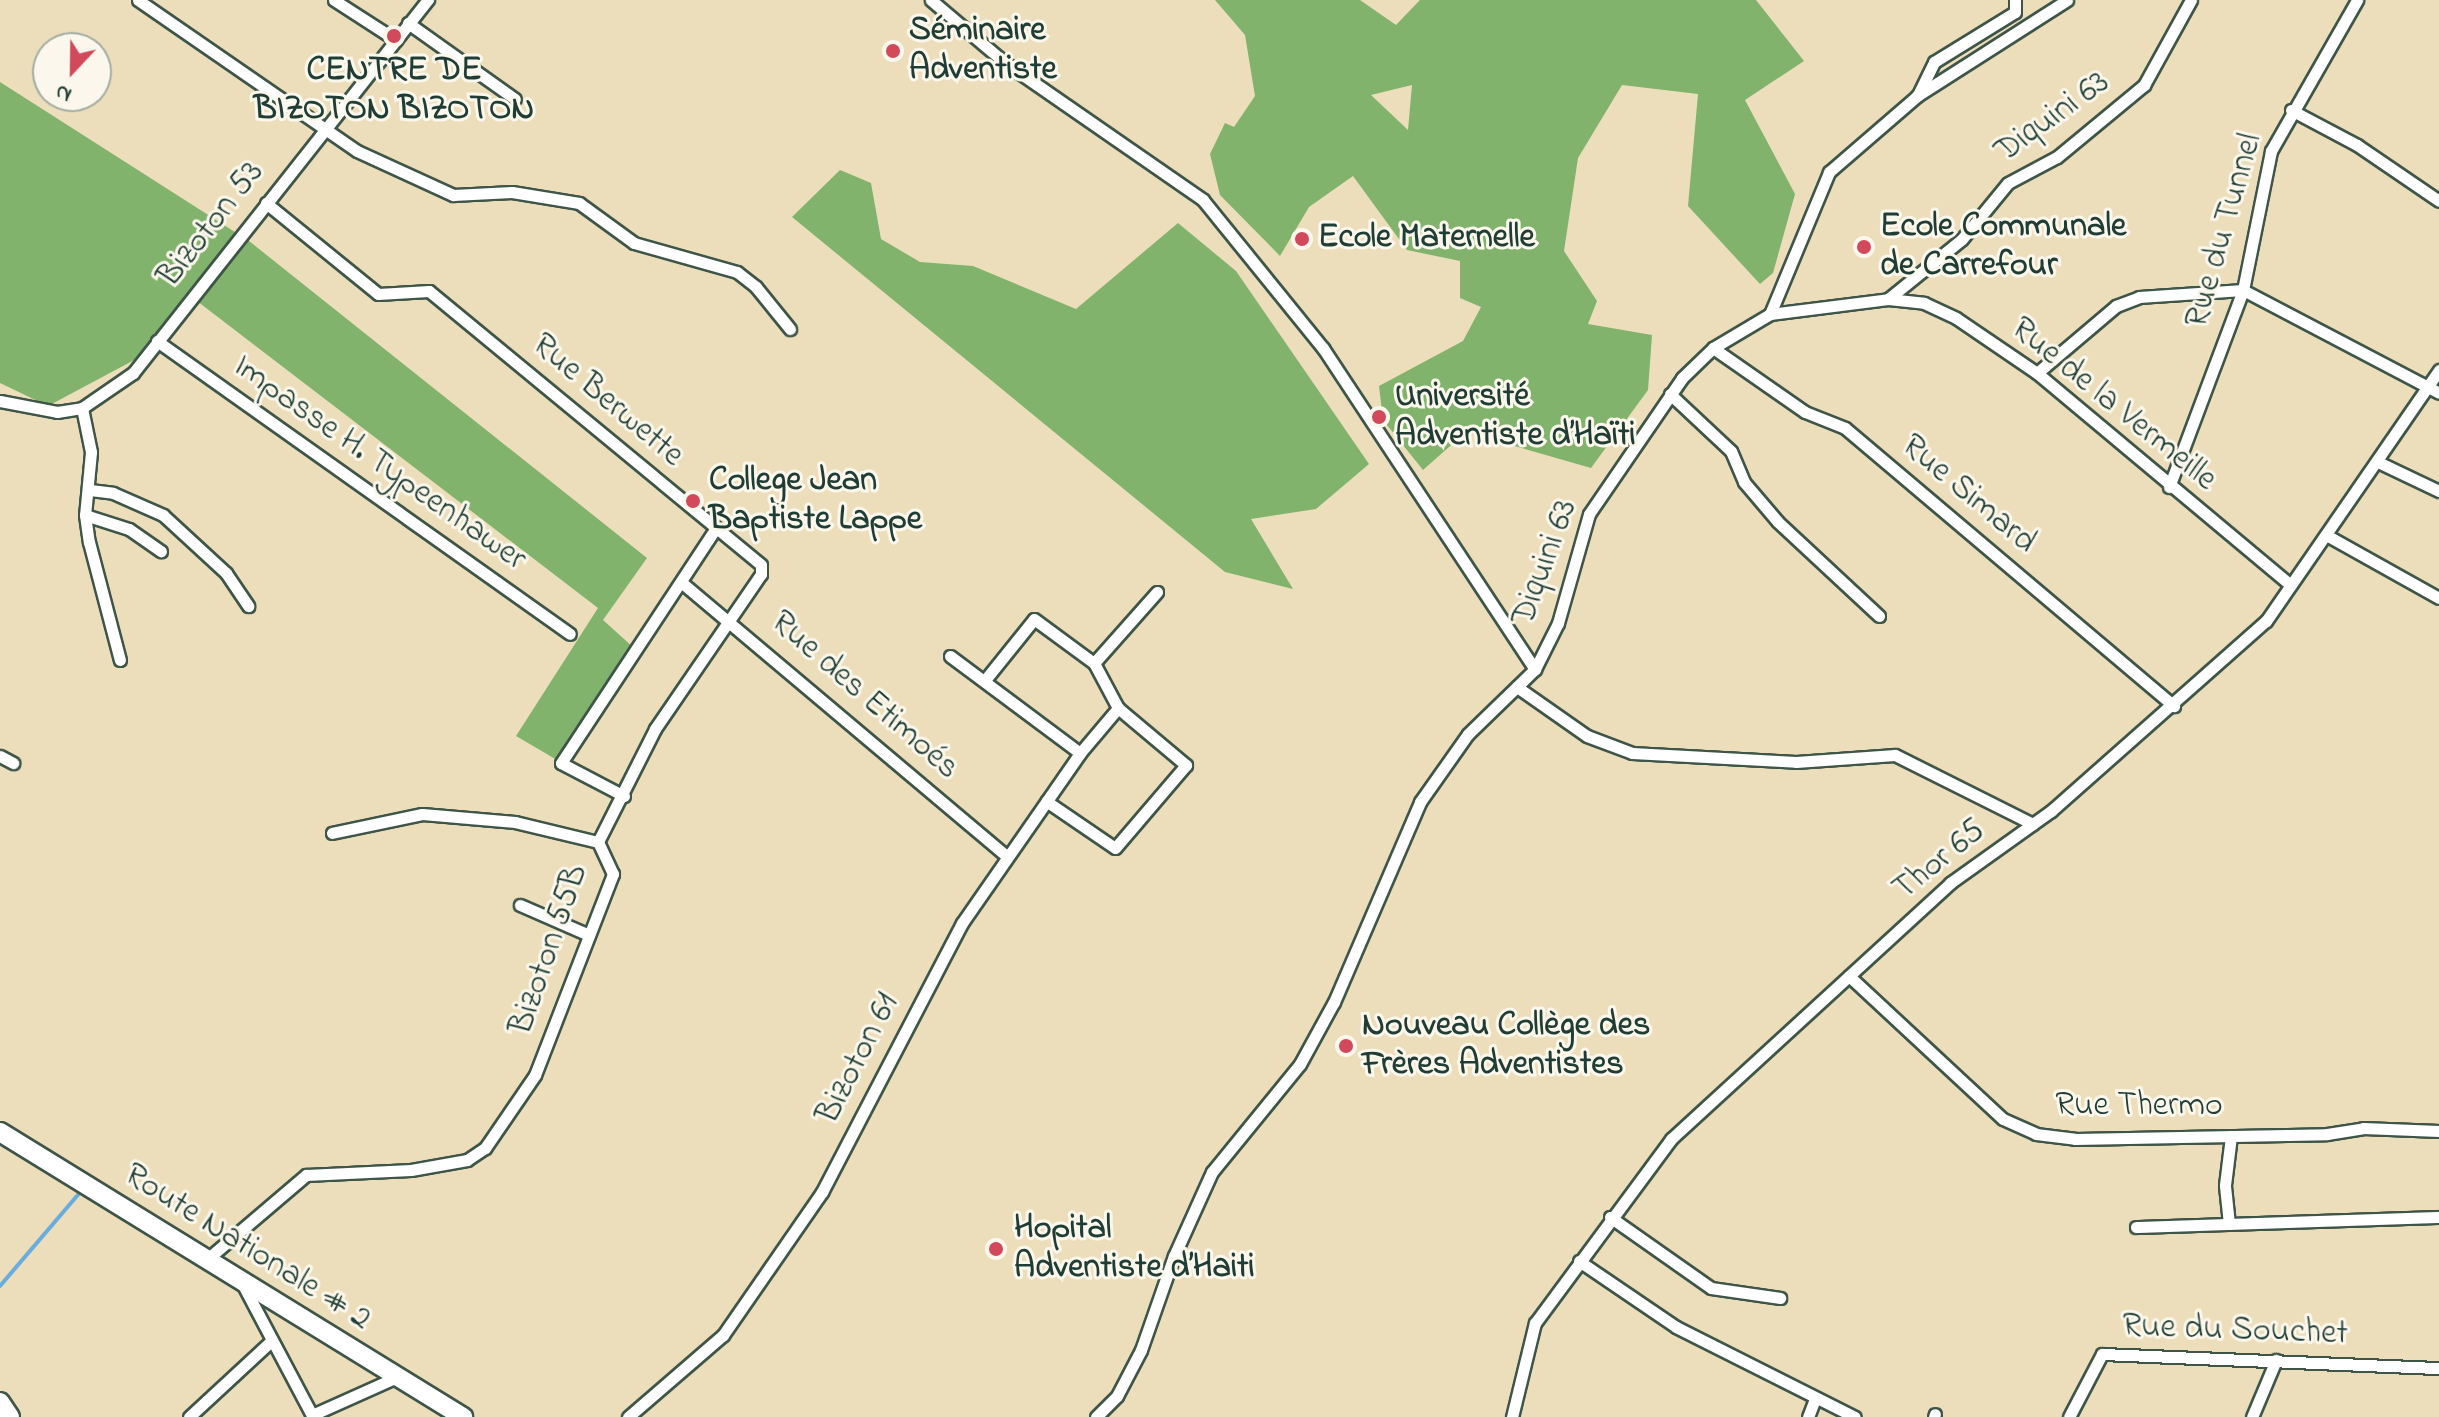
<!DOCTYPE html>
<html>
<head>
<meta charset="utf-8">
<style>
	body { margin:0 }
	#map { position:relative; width:2439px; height:1417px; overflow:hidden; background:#ecdebb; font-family:"Indie Flower",sans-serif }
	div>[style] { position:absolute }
	.forest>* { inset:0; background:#81b36d }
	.stream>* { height:4px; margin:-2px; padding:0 2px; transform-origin:2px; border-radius:2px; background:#69adde }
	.roads { filter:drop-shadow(2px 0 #3e5548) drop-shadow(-2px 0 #3e5548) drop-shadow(0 2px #3e5548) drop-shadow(0 -2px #3e5548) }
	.minor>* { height:11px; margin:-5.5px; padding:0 5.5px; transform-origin:5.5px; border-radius:5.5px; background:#fff }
	.primary>* { height:18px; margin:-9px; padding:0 9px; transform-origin:9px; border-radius:9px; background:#fff }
	.dots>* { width:22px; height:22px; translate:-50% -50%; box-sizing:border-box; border:4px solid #fbf7ec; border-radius:50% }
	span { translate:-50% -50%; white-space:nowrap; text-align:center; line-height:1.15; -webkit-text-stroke:6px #fbf7ec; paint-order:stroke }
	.poi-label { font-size:34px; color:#1f3d34; font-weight:700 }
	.left { translate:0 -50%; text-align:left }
	.street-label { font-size:34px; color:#1f3d34 }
	.north { position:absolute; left:32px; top:32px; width:80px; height:80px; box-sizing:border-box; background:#fbf7ec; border:2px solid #a3ada2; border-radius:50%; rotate:202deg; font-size:22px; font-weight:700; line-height:32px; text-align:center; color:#1f3d34 }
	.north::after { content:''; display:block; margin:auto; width:28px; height:36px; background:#d1495b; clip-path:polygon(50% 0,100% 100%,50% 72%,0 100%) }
</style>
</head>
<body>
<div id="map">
	<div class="forest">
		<div style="clip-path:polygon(evenodd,1215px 0,1360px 0,1396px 25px,1420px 0,1756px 0,1804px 61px,1745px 100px,1795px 194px,1773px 273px,1760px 284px,1688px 206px,1698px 94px,1622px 85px,1578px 158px,1564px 251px,1597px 301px,1588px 324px,1652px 335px,1648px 390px,1591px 468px,1466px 432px,1423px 470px,1383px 420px,1379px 386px,1463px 341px,1481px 307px,1460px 298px,1460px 261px,1407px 250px,1353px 176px,1309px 207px,1280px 256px,1220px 195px,1210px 154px,1225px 123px,1234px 127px,1255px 96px,1245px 35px,1215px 0,1412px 85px,1408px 130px,1371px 95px,1412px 85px)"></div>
		<div style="clip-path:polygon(0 82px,249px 241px,647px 558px,603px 620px,634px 648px,557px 760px,516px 736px,598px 608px,193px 298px,153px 350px,48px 406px,0 383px)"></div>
		<div style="clip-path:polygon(840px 170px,871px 183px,881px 239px,920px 262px,973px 266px,1076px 309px,1178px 223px,1236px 271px,1369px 464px,1316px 509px,1251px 519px,1293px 589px,1225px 572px,792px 217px)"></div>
	</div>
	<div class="stream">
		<div style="left:0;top:1286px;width:126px;rotate:-49.5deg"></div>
	</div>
	<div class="roads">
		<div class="minor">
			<div style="left:138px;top:0;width:266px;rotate:34.6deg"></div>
			<div style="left:357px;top:151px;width:106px;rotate:24.6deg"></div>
			<div style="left:453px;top:195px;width:59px;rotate:-2.9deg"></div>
			<div style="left:512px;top:192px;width:68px;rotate:9.3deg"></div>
			<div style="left:579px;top:203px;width:68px;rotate:36deg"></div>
			<div style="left:634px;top:243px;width:107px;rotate:15.7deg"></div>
			<div style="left:737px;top:272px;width:24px;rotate:38deg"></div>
			<div style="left:756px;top:287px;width:54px;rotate:51deg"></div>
			<div style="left:334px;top:0;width:74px;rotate:32.8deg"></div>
			<div style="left:931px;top:0;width:96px;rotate:40.3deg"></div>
			<div style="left:1004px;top:62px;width:242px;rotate:34.7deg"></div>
			<div style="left:1203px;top:200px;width:191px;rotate:51deg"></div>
			<div style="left:1323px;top:348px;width:385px;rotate:56.6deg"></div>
			<div style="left:408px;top:23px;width:131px;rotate:35.4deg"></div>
			<div style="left:1918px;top:95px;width:37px;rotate:-64deg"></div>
			<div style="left:1934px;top:62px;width:95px;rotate:-31.7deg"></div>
			<div style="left:2015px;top:12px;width:12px;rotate:-90deg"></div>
			<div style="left:2291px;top:110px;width:75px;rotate:27.9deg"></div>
			<div style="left:2357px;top:145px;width:99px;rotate:34.3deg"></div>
			<div style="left:266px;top:203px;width:144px;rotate:39.1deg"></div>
			<div style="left:378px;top:294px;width:51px;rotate:-3.4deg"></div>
			<div style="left:429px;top:291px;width:430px;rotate:39.5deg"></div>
			<div style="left:761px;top:565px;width:9px;rotate:90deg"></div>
			<div style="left:761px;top:574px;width:188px;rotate:124.4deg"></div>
			<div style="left:655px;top:729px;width:127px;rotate:116.8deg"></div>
			<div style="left:1888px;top:299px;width:36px;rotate:6deg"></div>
			<div style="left:1924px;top:303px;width:35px;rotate:25deg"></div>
			<div style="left:1956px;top:318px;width:98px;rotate:34.2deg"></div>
			<div style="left:2037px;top:373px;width:327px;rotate:39.9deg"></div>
			<div style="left:1770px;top:314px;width:154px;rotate:-67.4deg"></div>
			<div style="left:1829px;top:172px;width:116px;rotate:-40.8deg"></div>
			<div style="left:1917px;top:96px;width:178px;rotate:-32.6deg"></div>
			<div style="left:157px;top:341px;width:506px;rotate:35.35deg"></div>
			<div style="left:1713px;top:348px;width:112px;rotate:34.8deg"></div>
			<div style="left:1805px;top:412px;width:43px;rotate:21.8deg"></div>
			<div style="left:1845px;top:428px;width:431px;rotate:40.2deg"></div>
			<div style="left:2037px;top:373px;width:104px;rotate:-40.3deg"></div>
			<div style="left:2116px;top:306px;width:25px;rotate:-21deg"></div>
			<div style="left:2139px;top:297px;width:104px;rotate:-3.9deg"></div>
			<div style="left:2243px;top:290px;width:221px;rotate:27.7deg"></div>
			<div style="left:1670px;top:394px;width:83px;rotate:43.1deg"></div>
			<div style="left:1731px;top:451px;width:34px;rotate:67deg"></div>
			<div style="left:1744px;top:482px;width:52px;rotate:49.6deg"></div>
			<div style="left:1778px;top:522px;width:138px;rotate:42.9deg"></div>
			<div style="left:0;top:401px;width:58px;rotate:10.9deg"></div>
			<div style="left:57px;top:412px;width:25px;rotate:-9deg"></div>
			<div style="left:82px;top:408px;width:62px;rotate:-34.5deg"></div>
			<div style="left:133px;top:373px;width:476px;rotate:-51.7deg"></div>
			<div style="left:82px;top:408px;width:45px;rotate:78.4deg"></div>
			<div style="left:91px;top:452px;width:63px;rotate:95.4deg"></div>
			<div style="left:85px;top:515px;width:27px;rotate:82deg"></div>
			<div style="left:89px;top:542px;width:122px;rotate:75.3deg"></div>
			<div style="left:2378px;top:462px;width:68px;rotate:25.4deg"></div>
			<div style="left:2169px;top:487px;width:210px;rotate:-69.4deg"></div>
			<div style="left:2243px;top:290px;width:142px;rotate:-78.6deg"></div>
			<div style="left:2271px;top:151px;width:174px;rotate:-60.3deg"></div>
			<div style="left:90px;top:490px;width:23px;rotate:7deg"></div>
			<div style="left:113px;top:493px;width:55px;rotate:23.7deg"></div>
			<div style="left:163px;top:515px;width:86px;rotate:42.6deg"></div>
			<div style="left:226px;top:573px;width:40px;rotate:56deg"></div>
			<div style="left:85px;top:515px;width:46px;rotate:17.7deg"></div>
			<div style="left:129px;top:529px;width:39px;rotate:35deg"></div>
			<div style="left:2328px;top:536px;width:127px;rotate:29.2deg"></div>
			<div style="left:681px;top:582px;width:426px;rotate:40.1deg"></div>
			<div style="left:950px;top:656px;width:162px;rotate:36.7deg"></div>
			<div style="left:1094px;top:663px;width:95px;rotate:-48.4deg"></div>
			<div style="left:985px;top:680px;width:78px;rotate:-51.2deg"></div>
			<div style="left:1034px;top:619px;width:74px;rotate:36.3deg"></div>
			<div style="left:1094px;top:663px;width:51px;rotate:61.9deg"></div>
			<div style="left:1118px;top:708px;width:89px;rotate:40deg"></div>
			<div style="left:1186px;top:765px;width:109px;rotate:130.5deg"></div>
			<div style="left:1115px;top:848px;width:83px;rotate:-145.7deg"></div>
			<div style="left:1517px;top:687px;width:85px;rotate:35deg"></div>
			<div style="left:1587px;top:736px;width:48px;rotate:20.7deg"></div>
			<div style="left:1632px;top:753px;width:164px;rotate:3.1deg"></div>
			<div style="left:1796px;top:762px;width:99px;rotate:-4deg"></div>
			<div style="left:1895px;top:755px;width:154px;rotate:26.6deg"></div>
			<div style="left:0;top:756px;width:15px;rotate:28deg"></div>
			<div style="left:624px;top:796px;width:71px;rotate:-152.4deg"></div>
			<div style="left:561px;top:763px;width:282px;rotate:-56.6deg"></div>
			<div style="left:520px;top:905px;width:75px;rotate:23.5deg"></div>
			<div style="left:1849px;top:976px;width:210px;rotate:42.9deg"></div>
			<div style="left:2003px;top:1119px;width:36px;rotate:24deg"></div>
			<div style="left:2036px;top:1134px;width:39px;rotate:7deg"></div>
			<div style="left:2075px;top:1139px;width:252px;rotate:-1.1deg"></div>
			<div style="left:2327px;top:1134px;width:36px;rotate:-9deg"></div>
			<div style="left:2363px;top:1128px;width:76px;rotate:2.3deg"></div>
			<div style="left:1610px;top:1217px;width:123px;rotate:35.1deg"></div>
			<div style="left:1711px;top:1288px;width:70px;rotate:8.2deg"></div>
			<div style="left:2229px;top:1224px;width:39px;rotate:-96deg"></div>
			<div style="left:2225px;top:1185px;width:49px;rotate:-83deg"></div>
			<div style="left:2136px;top:1227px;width:303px;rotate:-1.9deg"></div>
			<div style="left:205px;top:1261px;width:133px;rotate:-40.4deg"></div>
			<div style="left:306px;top:1175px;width:105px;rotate:-2.7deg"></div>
			<div style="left:411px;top:1170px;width:57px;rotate:-10.1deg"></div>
			<div style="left:467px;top:1160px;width:22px;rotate:-34deg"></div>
			<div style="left:485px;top:1148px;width:88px;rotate:-55.6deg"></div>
			<div style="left:535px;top:1075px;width:216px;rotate:-68.8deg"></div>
			<div style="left:613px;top:874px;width:35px;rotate:-115deg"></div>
			<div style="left:598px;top:842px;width:85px;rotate:-166.5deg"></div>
			<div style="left:515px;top:822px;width:93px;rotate:-175.1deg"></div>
			<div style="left:422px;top:814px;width:92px;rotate:168.1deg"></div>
			<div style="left:1579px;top:1261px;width:117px;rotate:34.2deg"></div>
			<div style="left:1676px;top:1327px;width:200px;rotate:26.7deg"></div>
			<div style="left:243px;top:1285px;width:149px;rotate:62.1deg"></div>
			<div style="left:312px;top:1415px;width:93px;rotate:-24.1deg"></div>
			<div style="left:189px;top:1417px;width:109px;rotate:-42.8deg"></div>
			<div style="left:628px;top:1417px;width:125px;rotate:-40.8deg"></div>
			<div style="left:723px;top:1335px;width:174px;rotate:-55.3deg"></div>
			<div style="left:822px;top:1192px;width:303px;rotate:-62.5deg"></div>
			<div style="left:962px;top:923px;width:207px;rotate:-55.2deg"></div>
			<div style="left:1080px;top:753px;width:59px;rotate:-49.8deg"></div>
			<div style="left:1096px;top:1417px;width:30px;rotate:-45deg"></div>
			<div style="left:1117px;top:1396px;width:52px;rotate:-62.4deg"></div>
			<div style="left:1141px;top:1350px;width:100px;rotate:-70.7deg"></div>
			<div style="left:1174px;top:1256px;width:92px;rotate:-65.7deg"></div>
			<div style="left:1212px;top:1172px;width:139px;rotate:-50.8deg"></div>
			<div style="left:1300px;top:1064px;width:71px;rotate:-61.3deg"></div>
			<div style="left:1334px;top:1002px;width:218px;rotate:-66.7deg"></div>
			<div style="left:1420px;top:802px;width:83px;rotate:-54.8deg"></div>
			<div style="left:1468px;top:734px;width:93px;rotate:-44.1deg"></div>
			<div style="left:1535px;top:669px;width:51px;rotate:-63.4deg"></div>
			<div style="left:1558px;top:623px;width:113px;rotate:-74.1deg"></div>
			<div style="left:1589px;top:514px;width:165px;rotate:-55.6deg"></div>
			<div style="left:1682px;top:378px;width:43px;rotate:-44.1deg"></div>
			<div style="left:1713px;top:348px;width:66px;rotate:-30.8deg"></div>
			<div style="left:1770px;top:314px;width:119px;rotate:-7.2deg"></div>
			<div style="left:1888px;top:299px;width:95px;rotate:-39deg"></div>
			<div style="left:1962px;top:239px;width:72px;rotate:-50.6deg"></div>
			<div style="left:2008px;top:183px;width:55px;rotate:-28deg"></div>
			<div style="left:2057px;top:157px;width:113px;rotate:-39.6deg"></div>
			<div style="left:2144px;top:85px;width:97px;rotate:-61.1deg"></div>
			<div style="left:1512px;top:1417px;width:97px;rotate:-76.3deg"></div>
			<div style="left:1535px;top:1323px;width:229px;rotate:-53.5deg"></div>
			<div style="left:1671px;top:1139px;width:379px;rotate:-42.5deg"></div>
			<div style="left:1950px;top:883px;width:124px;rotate:-35.5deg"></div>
			<div style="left:2051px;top:811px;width:287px;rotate:-41.5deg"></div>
			<div style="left:2266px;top:621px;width:305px;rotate:-55.4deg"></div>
			<div style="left:1808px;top:1417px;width:17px;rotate:-69deg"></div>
			<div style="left:1934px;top:1417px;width:3px;rotate:-72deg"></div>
			<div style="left:2069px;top:1417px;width:71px;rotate:-62.4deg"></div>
			<div style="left:2102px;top:1354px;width:337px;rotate:2.4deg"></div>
			<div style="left:2252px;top:1417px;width:62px;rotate:-67.2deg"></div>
		</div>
		<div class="primary">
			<div style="left:0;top:1132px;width:544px;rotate:31.61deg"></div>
			<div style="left:0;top:1402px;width:18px;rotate:56deg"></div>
		</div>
	</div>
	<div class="dots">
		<div style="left:394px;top:36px;background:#d1495b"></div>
		<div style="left:893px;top:51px;background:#d1495b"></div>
		<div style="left:1302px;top:239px;background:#d1495b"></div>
		<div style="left:1864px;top:247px;background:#d1495b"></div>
		<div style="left:1379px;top:417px;background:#d1495b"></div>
		<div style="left:693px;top:501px;background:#d1495b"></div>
		<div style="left:1346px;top:1046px;background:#d1495b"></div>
		<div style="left:996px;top:1249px;background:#d1495b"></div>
	</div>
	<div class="poi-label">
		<span class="left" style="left:909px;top:51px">Séminaire<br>Adventiste</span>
		<span style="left:394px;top:91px">CENTRE DE<br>BIZOTON BIZOTON</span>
		<span class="left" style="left:1880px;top:247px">Ecole Communale<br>de Carrefour</span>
		<span class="left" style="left:1318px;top:239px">Ecole Maternelle</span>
		<span class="left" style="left:1395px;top:417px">Université<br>Adventiste d’Haïti</span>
		<span class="left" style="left:709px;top:501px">College Jean<br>Baptiste Lappe</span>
		<span class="left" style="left:1362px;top:1046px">Nouveau Collège des<br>Frères Adventistes</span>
		<span class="left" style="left:1014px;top:1249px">Hopital<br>Adventiste d’Haiti</span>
	</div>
	<div class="street-label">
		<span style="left:2053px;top:118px;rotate:-36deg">Diquini 63</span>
		<span style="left:212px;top:225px;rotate:-52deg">Bizoton 53</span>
		<span style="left:2225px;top:231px;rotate:-74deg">Rue du Tunnel</span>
		<span style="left:607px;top:401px;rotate:40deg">Rue Berwette</span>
		<span style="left:2113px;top:405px;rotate:39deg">Rue de la Vermeille</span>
		<span style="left:379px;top:464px;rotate:35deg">Impasse H. Typeenhawer</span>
		<span style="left:1968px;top:495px;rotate:40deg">Rue Simard</span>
		<span style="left:1546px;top:563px;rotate:-70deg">Diquini 63</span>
		<span style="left:864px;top:696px;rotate:41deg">Rue des Etimoés</span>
		<span style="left:1940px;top:861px;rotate:-39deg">Thor 65</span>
		<span style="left:550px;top:950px;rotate:-71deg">Bizoton 55B</span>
		<span style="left:859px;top:1059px;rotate:-63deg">Bizoton 61</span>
		<span style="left:2139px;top:1107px">Rue Thermo</span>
		<span style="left:247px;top:1248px;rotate:32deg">Route Nationale # 2</span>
		<span style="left:2235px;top:1331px;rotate:2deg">Rue du Souchet</span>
	</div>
	<div class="north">N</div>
</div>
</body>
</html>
